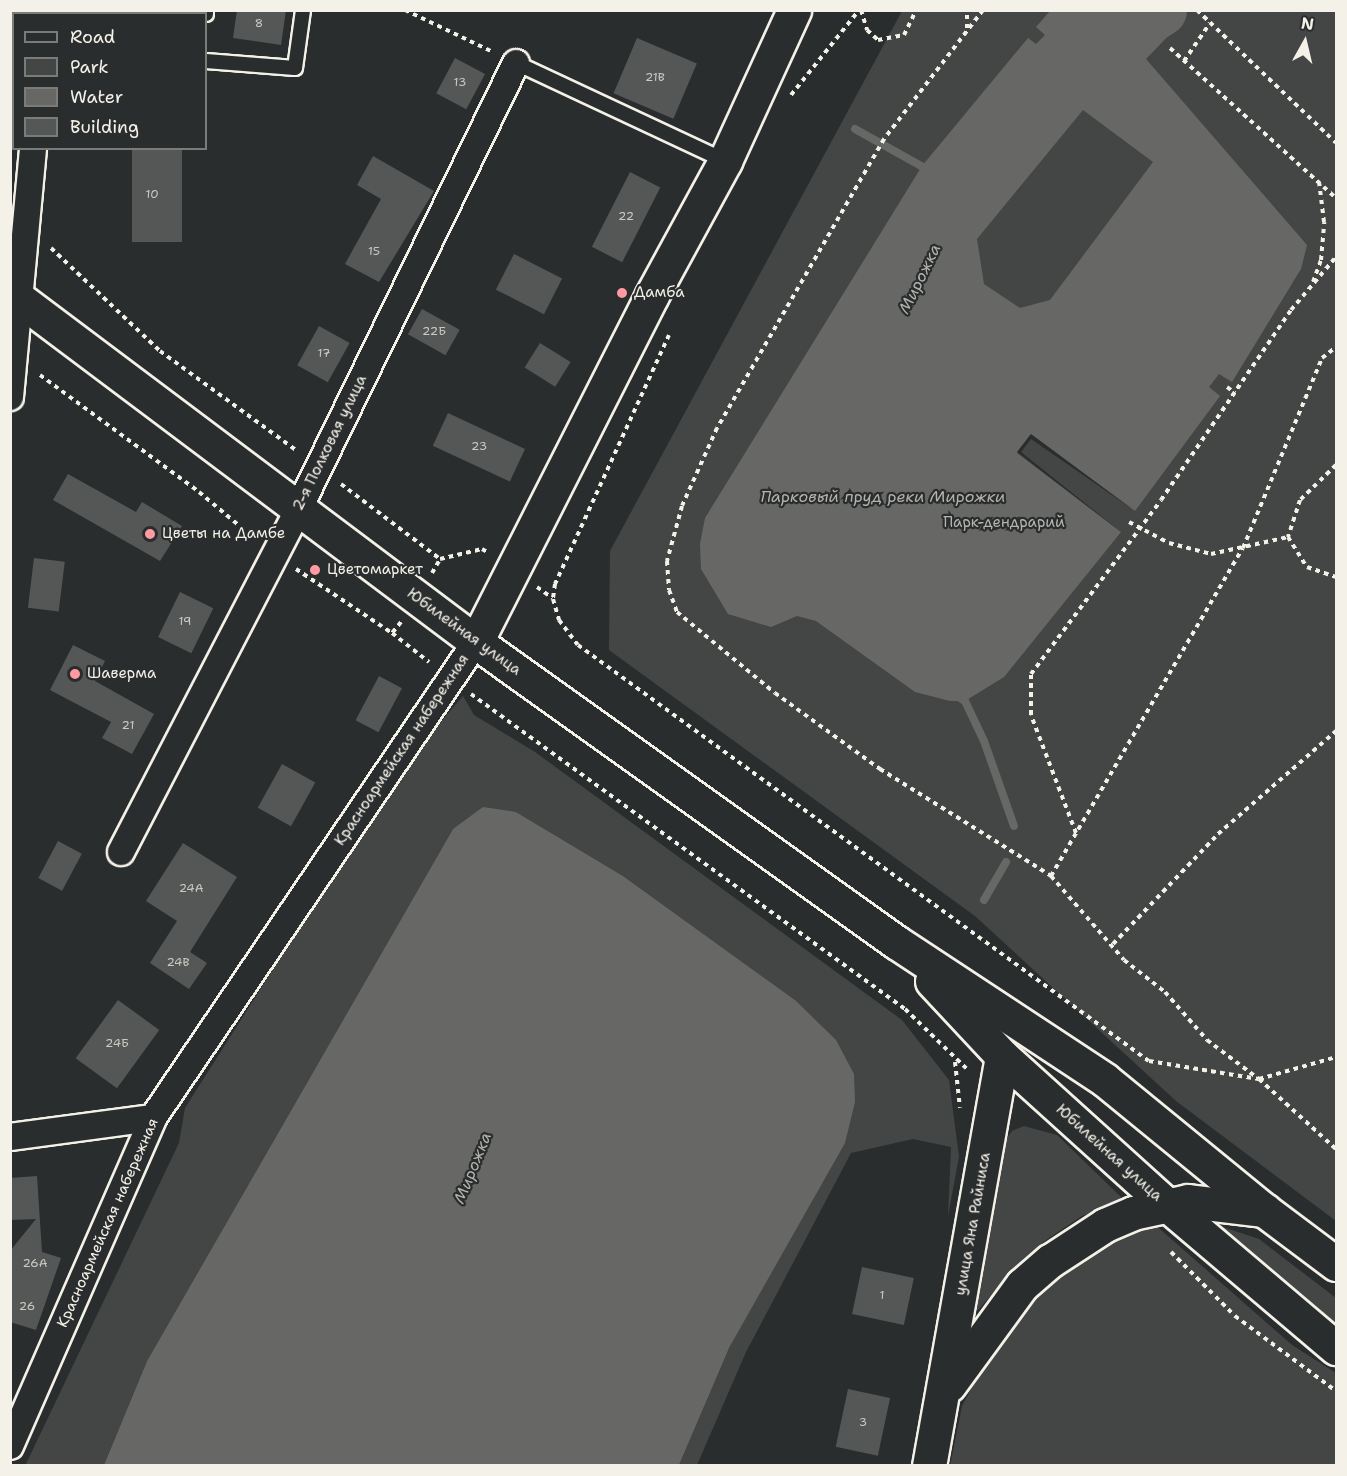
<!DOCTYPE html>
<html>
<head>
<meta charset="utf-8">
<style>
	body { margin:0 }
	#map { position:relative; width:1347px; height:1476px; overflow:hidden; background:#2a2d2e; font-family:"Shantell Sans",sans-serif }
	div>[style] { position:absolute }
	.green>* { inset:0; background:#444645 }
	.water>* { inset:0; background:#676866 }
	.pier>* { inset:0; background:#2a2d2e }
	.stream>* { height:8px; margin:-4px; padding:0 4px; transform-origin:4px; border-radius:4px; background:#676866 }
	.river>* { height:51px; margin:-25.5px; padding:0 25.5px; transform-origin:25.5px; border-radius:25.5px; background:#676866 }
	.building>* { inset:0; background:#555756; transform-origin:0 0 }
	.path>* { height:4px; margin-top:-2px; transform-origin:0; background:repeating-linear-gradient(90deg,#f4f1e8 0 4.5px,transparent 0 9px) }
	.roads { filter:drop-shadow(2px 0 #f4f1e8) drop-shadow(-2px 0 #f4f1e8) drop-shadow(0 2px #f4f1e8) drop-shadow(0 -2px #f4f1e8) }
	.lane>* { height:14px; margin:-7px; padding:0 7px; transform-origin:7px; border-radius:7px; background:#2a2d2e }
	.street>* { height:26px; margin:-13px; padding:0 13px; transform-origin:13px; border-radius:13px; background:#2a2d2e }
	.secondary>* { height:33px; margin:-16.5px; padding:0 16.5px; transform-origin:16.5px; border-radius:16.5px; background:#2a2d2e }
	.primary>* { height:33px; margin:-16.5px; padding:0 16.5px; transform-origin:16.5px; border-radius:16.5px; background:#2a2d2e }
	.dots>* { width:16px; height:16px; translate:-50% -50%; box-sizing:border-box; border:3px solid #2a2d2e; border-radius:50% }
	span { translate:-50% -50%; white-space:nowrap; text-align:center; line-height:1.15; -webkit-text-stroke:4.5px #2a2d2e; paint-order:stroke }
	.number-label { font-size:12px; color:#cccac4 }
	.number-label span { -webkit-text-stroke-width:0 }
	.poi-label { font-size:15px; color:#f4f1e8 }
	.left { translate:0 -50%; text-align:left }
	.street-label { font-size:15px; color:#f4f1e8 }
	.park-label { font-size:15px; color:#b6b5af }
	.water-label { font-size:16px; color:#b5b3ae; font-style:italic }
	.frame { position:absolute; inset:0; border:12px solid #f4f1e8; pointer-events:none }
	.legend { position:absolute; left:12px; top:12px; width:195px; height:138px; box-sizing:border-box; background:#2a2d2e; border:2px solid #7b7b78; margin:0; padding:8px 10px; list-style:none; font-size:18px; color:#f4f1e8 }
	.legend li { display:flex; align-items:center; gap:12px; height:30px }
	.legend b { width:30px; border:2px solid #7b7b78 }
	.north { position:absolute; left:1275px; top:12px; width:60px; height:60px; -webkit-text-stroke:4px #2a2d2e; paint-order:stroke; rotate:8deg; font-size:16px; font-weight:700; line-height:24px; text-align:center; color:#f4f1e8 }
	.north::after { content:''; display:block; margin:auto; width:21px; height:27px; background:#f4f1e8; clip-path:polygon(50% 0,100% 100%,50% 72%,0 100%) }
</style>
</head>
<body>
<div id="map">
	<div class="green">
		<div style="clip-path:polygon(902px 11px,1336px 11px,1336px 1221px,1176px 1101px,975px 916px,609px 650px,610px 551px)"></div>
		<div style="clip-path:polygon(463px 696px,474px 715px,535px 752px,902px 1020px,949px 1080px,959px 1157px,948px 1216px,951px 1147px,913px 1139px,851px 1153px,746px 1352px,697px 1465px,679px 1465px,730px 1346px,795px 1000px,623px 876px,516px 812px,453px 829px,147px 1361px,104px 1465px,25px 1466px,179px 1143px,185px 1108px,400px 769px)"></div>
		<div style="clip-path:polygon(1024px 1126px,1057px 1135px,1121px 1197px,1117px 1203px,1082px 1216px,1046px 1240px,1024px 1258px,978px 1310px,972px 1310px,1004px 1143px,1012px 1131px)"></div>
		<div style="clip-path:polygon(1208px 1222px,1259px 1239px,1336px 1298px,1336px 1329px)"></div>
		<div style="clip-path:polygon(1153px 1223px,1292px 1345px,1336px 1373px,1336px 1465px,950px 1466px,962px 1406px,998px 1340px,1041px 1288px,1100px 1246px)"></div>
	</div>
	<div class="water">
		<div style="clip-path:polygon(evenodd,1050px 11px,1151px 11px,1173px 31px,1146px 59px,1307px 245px,1301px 269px,1232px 382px,1219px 374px,1209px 387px,1220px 396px,1135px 511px,1030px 435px,1017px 453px,1121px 532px,1004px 677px,965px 701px,950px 701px,915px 692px,816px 621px,797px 616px,771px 627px,728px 614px,701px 569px,700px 544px,705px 518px,922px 166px,1028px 38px,1036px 44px,1045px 35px,1036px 27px,1050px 11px,1083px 110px,1153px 162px,1050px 300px,1020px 308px,984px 284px,977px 239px,1083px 110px)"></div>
		<div style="clip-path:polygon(483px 807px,516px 812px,623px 876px,795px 1000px,836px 1040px,854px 1074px,855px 1102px,845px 1143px,730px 1346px,679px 1465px,104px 1465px,147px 1361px,453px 829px)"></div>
	</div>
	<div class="pier">
		<div style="clip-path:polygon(1031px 434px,1135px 511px,1031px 439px,1021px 452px,1121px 532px,1017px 452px)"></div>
	</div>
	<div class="stream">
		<div style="left:855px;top:129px;width:86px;rotate:29.2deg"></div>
		<div style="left:957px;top:696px;width:9px;rotate:32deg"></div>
		<div style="left:965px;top:701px;width:44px;rotate:64.6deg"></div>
		<div style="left:984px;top:741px;width:90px;rotate:70.6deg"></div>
		<div style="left:984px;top:900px;width:44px;rotate:-59.9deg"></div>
	</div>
	<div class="river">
		<div style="left:1097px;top:51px;width:76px;rotate:-32.6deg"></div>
	</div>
	<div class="building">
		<div style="clip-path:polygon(237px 10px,286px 10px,281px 45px,233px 38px)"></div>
		<div style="left:637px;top:38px;width:65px;height:60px;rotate:23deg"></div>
		<div style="left:455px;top:58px;width:34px;height:40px;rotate:28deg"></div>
		<div style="left:132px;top:148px;width:50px;height:94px"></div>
		<div style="clip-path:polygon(373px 156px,434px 191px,379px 282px,345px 264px,381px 199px,357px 185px)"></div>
		<div style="left:630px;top:172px;width:34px;height:84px;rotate:27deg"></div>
		<div style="left:514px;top:254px;width:54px;height:40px;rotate:27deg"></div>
		<div style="left:422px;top:309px;width:43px;height:29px;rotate:29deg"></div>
		<div style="left:319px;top:326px;width:35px;height:45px;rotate:29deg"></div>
		<div style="left:540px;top:343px;width:36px;height:29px;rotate:32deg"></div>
		<div style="left:448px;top:413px;width:85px;height:36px;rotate:25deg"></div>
		<div style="clip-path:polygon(68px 474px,136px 512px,142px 502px,182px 526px,160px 561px,53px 500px)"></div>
		<div style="left:34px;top:558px;width:31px;height:50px;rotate:7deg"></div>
		<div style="left:180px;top:592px;width:37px;height:50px;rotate:26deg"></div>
		<div style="clip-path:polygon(73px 645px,105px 661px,95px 681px,154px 714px,132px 754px,102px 738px,111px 722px,50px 690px)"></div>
		<div style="left:379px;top:676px;width:26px;height:50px;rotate:28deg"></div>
		<div style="left:282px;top:764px;width:38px;height:50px;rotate:29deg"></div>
		<div style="left:58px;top:841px;width:27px;height:42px;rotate:28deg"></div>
		<div style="clip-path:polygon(183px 843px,237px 877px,190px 952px,207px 963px,189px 989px,150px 963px,177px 921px,146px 901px)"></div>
		<div style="left:118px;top:1000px;width:51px;height:72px;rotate:36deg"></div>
		<div style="clip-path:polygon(37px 1176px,42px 1252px,61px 1258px,36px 1330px,10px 1322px,10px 1251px,36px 1219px,10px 1220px,10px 1178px)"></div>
		<div style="left:862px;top:1267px;width:53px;height:48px;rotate:12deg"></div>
		<div style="left:848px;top:1389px;width:43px;height:59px;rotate:12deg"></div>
	</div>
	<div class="path">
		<div style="left:405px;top:10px;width:98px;rotate:25.5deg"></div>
		<div style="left:861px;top:10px;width:21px;rotate:73deg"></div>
		<div style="left:867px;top:30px;width:15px;rotate:42deg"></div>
		<div style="left:878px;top:40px;width:26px;rotate:-11deg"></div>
		<div style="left:904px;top:35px;width:28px;rotate:-64deg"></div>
		<div style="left:983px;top:10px;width:163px;rotate:127.5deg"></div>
		<div style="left:884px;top:139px;width:334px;rotate:120deg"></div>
		<div style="left:717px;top:428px;width:85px;rotate:114.2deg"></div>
		<div style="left:682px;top:506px;width:57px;rotate:105.3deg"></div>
		<div style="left:667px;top:561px;width:29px;rotate:86deg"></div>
		<div style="left:669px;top:590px;width:23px;rotate:70deg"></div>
		<div style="left:677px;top:612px;width:127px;rotate:39.6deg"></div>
		<div style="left:775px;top:693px;width:130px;rotate:35.9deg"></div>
		<div style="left:880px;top:769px;width:202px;rotate:32deg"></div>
		<div style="left:1051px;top:876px;width:111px;rotate:49deg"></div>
		<div style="left:1124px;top:960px;width:52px;rotate:38deg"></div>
		<div style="left:1165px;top:992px;width:64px;rotate:48.8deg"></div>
		<div style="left:1207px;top:1040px;width:65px;rotate:36.9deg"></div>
		<div style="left:1259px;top:1079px;width:104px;rotate:42.3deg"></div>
		<div style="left:1197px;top:10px;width:192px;rotate:43.7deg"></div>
		<div style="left:967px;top:28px;width:18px;rotate:-90deg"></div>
		<div style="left:1170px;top:48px;width:224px;rotate:42.1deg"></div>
		<div style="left:1184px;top:61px;width:46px;rotate:-55.6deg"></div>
		<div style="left:791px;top:95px;width:109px;rotate:-51.3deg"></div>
		<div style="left:51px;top:248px;width:150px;rotate:43.4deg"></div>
		<div style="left:160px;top:351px;width:170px;rotate:36.1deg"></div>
		<div style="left:1313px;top:282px;width:23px;rotate:-70deg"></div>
		<div style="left:1321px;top:260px;width:38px;rotate:-85deg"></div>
		<div style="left:1324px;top:222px;width:39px;rotate:-97deg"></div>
		<div style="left:669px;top:335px;width:274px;rotate:114.6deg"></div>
		<div style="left:555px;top:584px;width:15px;rotate:98deg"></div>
		<div style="left:553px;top:599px;width:22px;rotate:74deg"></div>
		<div style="left:559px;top:620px;width:31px;rotate:53deg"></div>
		<div style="left:578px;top:645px;width:706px;rotate:36.08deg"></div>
		<div style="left:1149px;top:1061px;width:111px;rotate:9.3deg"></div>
		<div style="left:1259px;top:1079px;width:80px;rotate:-15.9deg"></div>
		<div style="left:40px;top:375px;width:197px;rotate:36.3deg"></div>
		<div style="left:199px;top:492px;width:72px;rotate:39.9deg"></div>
		<div style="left:1227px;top:387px;width:10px;rotate:37deg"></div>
		<div style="left:1336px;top:465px;width:50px;rotate:135.8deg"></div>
		<div style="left:1300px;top:500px;width:39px;rotate:108deg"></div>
		<div style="left:1288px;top:537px;width:36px;rotate:58deg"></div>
		<div style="left:1307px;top:567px;width:31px;rotate:19deg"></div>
		<div style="left:341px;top:484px;width:124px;rotate:37.1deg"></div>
		<div style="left:1129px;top:522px;width:45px;rotate:27.7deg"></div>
		<div style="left:1169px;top:543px;width:43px;rotate:14.7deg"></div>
		<div style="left:1211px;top:554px;width:79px;rotate:-12.4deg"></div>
		<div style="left:296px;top:569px;width:115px;rotate:33.7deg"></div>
		<div style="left:432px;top:573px;width:16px;rotate:-60deg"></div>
		<div style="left:440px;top:559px;width:43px;rotate:-13.4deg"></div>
		<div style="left:482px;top:549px;width:8px;rotate:30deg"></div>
		<div style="left:537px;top:587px;width:19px;rotate:36deg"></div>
		<div style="left:401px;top:622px;width:14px;rotate:129deg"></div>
		<div style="left:392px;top:633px;width:47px;rotate:38.1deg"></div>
		<div style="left:471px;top:694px;width:536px;rotate:35.97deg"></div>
		<div style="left:905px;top:1009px;width:89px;rotate:44.1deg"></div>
		<div style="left:1076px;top:833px;width:126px;rotate:-110.9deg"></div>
		<div style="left:1031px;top:715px;width:41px;rotate:-90deg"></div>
		<div style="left:1031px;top:674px;width:217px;rotate:-53.2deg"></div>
		<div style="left:1161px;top:500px;width:230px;rotate:-55.6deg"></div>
		<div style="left:1291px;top:310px;width:70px;rotate:-49.7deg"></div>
		<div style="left:1051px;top:876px;width:380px;rotate:-59.7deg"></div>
		<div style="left:1243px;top:548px;width:206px;rotate:-67.4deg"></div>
		<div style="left:1322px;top:358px;width:18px;rotate:-38deg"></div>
		<div style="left:1113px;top:944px;width:152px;rotate:-46.3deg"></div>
		<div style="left:1218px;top:834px;width:157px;rotate:-41.1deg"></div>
		<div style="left:955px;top:1062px;width:46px;rotate:83.8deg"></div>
		<div style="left:1171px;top:1252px;width:91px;rotate:45deg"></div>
		<div style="left:1235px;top:1316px;width:126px;rotate:36.6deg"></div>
	</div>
	<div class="roads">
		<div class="lane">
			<div style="left:206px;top:14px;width:4px;rotate:-90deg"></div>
			<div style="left:206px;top:61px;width:89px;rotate:4.5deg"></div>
			<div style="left:295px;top:68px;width:59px;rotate:-82.1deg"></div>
			<div style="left:516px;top:63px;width:231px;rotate:25.1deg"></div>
		</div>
		<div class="street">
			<div style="left:45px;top:14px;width:4px;rotate:-90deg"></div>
			<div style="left:10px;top:397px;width:250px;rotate:-84.7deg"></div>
			<div style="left:121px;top:852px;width:387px;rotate:-62.6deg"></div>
			<div style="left:299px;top:508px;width:495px;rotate:-64deg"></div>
			<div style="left:10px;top:1137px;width:144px;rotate:-7.6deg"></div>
			<div style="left:10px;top:1446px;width:358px;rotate:-66.4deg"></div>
			<div style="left:153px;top:1118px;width:575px;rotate:-55.84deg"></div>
		</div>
		<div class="secondary">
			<div style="left:476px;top:642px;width:389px;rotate:-63.1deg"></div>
			<div style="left:652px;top:295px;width:153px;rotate:-61.4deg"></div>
			<div style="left:725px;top:161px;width:166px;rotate:-65.4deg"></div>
			<div style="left:949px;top:1385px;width:124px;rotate:-53.9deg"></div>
			<div style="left:1022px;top:1285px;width:37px;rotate:-41deg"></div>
			<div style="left:1050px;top:1261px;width:66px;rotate:-33.2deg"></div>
			<div style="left:1105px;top:1225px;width:30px;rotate:-23deg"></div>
			<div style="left:1133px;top:1213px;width:56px;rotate:-12.3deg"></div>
			<div style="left:1188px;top:1201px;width:77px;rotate:6.8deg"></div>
			<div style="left:929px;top:1466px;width:416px;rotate:-79.9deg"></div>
		</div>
		<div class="primary">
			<div style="left:10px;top:292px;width:583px;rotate:36.91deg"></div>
			<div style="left:476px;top:642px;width:516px;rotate:35.54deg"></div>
			<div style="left:896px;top:942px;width:250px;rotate:33.4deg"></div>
			<div style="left:1105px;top:1080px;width:205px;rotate:39.3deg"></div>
			<div style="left:1264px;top:1210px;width:90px;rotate:36.9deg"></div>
			<div style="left:932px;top:981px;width:103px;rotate:47deg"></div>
			<div style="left:1002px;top:1056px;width:221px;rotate:42.1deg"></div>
			<div style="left:1166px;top:1204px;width:223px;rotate:40.3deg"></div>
		</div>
	</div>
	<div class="dots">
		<div style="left:622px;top:293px;background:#ff9aa2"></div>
		<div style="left:150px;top:534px;background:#ff9aa2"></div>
		<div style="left:315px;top:570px;background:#ff9aa2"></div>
		<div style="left:75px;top:674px;background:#ff9aa2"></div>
	</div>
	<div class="number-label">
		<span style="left:259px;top:24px">8</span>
		<span style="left:655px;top:78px">21В</span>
		<span style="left:460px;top:83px">13</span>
		<span style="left:152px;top:195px">10</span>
		<span style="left:626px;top:217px">22</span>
		<span style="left:374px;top:252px">15</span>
		<span style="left:434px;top:332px">22Б</span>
		<span style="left:324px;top:354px">17</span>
		<span style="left:479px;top:447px">23</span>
		<span style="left:185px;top:622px">19</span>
		<span style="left:128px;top:726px">21</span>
		<span style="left:191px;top:889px">24А</span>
		<span style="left:178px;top:963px">24В</span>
		<span style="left:117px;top:1044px">24Б</span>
		<span style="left:35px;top:1264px">26А</span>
		<span style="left:882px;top:1296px">1</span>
		<span style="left:27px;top:1307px">26</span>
		<span style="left:863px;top:1423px">3</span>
	</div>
	<div class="poi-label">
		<span class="left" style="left:634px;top:293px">Дамба</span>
		<span class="left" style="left:162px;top:534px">Цветы на Дамбе</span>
		<span class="left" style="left:327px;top:570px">Цветомаркет</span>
		<span class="left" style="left:87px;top:674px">Шаверма</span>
	</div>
	<div class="street-label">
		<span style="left:330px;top:443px;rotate:-64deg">2-я Полковая улица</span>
		<span style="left:464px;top:632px;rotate:36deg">Юбилейная улица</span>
		<span style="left:402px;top:750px;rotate:-56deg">Красноармейская набережная</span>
		<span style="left:1109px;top:1153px;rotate:42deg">Юбилейная улица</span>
		<span style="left:108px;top:1223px;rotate:-66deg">Красноармейская набережная</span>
		<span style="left:973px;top:1224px;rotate:-80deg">улица Яна Райниса</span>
	</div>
	<div class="park-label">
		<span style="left:1004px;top:523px">Парк-дендрарий</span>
	</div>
	<div class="water-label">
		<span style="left:920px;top:279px;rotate:-64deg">Мирожка</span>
		<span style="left:883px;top:497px">Парковый пруд реки Мирожки</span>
		<span style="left:473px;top:1168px;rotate:-68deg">Мирожка</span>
	</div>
	<div class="frame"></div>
	<ul class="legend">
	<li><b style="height:8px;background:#2a2d2e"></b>Road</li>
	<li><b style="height:16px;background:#444645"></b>Park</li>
	<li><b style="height:16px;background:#676866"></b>Water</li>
	<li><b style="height:16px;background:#555756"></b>Building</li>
	</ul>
	<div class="north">N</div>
</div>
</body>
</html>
